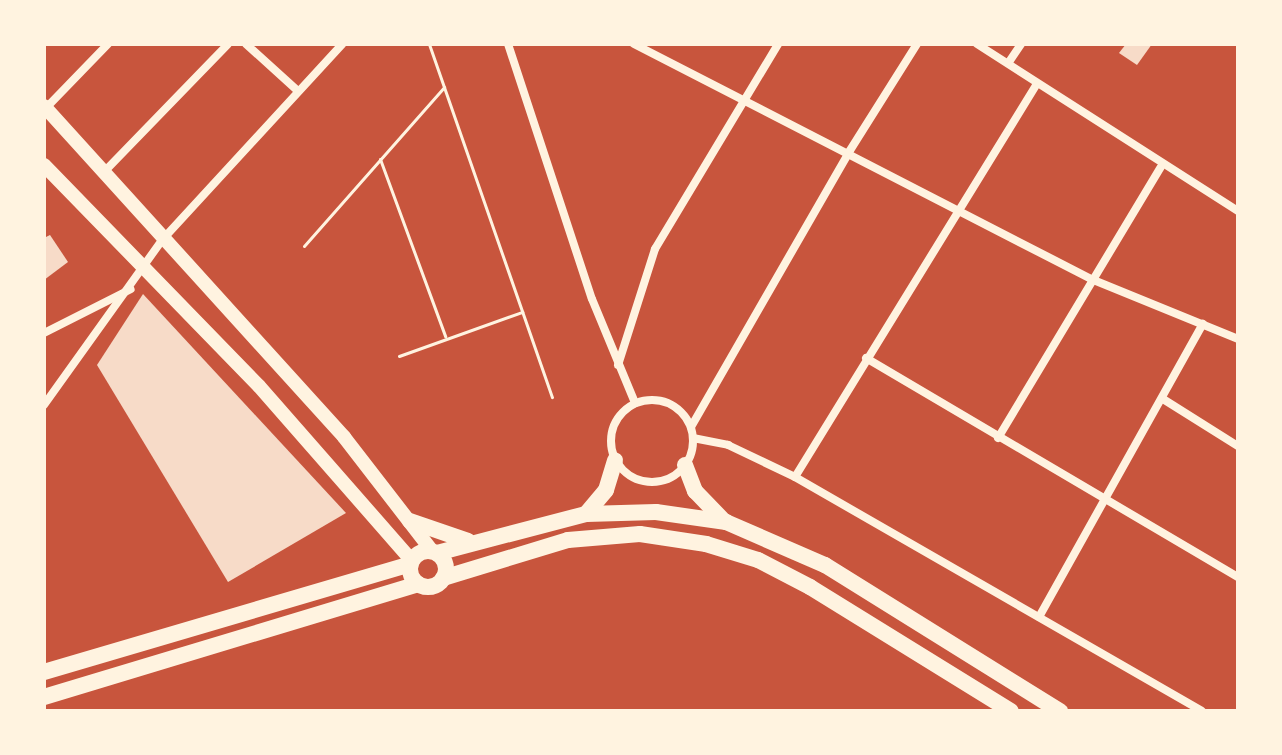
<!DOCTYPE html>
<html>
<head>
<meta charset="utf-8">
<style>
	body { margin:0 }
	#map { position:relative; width:1282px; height:755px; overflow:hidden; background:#c8553d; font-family:"Asap Condensed",sans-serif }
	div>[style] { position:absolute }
	.building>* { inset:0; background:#f7dbc8 }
	.path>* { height:3px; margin:-1.5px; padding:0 1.5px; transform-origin:1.5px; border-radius:1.5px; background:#fff3e0 }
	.minor>* { height:8px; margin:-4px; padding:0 4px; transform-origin:4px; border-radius:4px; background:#fff3e0 }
	.minor>.ring { margin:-4px; padding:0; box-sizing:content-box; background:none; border:8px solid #fff3e0; border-radius:50% }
	.secondary>* { height:14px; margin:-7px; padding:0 7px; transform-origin:7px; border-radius:7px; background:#fff3e0 }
	.trunk>* { height:16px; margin:-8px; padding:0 8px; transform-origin:8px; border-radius:8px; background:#fff3e0 }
	.trunk>.ring { margin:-8px; padding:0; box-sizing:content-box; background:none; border:16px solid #fff3e0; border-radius:50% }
	span { translate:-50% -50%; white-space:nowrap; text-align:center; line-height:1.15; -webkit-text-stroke:6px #fff3e0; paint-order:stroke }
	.frame { position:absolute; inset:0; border:46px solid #fff3e0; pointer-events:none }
</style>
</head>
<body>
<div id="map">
	<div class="building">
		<div style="clip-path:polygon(1126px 44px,1152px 44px,1137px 65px,1119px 53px)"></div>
		<div style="clip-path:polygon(50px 235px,68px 262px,44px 280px,44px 238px)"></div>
		<div style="clip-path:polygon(143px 294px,346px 513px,228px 582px,97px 365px)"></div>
	</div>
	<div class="path">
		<div style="left:429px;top:44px;width:374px;rotate:70.8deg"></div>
		<div style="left:380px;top:159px;width:189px;rotate:69.8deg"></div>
		<div style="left:304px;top:246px;width:212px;rotate:-48.6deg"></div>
		<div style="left:399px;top:356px;width:131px;rotate:-19.7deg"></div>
	</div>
	<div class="minor">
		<div style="left:246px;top:44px;width:70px;rotate:42.1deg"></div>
		<div style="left:508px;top:44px;width:268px;rotate:71.8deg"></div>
		<div style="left:592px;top:299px;width:113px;rotate:67.5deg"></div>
		<div style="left:634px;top:44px;width:514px;rotate:27.21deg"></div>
		<div style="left:1091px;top:279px;width:159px;rotate:22.2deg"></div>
		<div style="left:977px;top:44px;width:310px;rotate:32.6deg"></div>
		<div style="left:1009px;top:62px;width:22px;rotate:-56deg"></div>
		<div style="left:46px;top:108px;width:89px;rotate:-45.9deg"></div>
		<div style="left:104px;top:172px;width:178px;rotate:-45.9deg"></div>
		<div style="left:44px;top:333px;width:97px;rotate:-26.8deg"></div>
		<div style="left:866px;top:358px;width:432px;rotate:30.5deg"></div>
		<div style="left:618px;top:365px;width:122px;rotate:-72.3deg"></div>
		<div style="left:655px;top:249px;width:239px;rotate:-59deg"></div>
		<div style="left:1163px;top:399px;width:89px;rotate:32.1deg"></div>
		<div class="ring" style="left:611px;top:400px;width:74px;height:74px"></div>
		<div style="left:44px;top:405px;width:204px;rotate:-54.4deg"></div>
		<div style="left:163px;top:239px;width:265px;rotate:-47.4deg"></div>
		<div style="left:691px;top:427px;width:317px;rotate:-60.1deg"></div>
		<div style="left:849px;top:152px;width:128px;rotate:-57.8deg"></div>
		<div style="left:693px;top:438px;width:36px;rotate:11deg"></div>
		<div style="left:728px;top:445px;width:74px;rotate:25.5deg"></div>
		<div style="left:795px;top:477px;width:469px;rotate:29.9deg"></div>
		<div style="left:998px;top:438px;width:316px;rotate:-59deg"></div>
		<div style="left:795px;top:477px;width:462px;rotate:-58.4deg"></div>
		<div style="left:1039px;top:617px;width:336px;rotate:-60.8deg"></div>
	</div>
	<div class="secondary">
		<div style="left:44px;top:106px;width:447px;rotate:47.8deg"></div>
		<div style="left:344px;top:437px;width:145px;rotate:52.3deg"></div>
		<div style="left:44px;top:165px;width:308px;rotate:45.8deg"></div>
		<div style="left:259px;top:386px;width:232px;rotate:48.8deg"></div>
	</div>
	<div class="trunk">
		<div style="left:685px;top:465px;width:28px;rotate:69deg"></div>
		<div style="left:695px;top:491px;width:42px;rotate:46deg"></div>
		<div style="left:586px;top:514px;width:31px;rotate:-50deg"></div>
		<div style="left:606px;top:490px;width:31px;rotate:-73deg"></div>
		<div style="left:410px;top:521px;width:61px;rotate:19deg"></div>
		<div class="ring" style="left:410px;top:551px;width:20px;height:20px"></div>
		<div style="left:437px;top:553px;width:154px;rotate:-14.7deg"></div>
		<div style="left:586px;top:514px;width:70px;rotate:-1.6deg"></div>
		<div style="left:656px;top:512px;width:71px;rotate:8.1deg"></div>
		<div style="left:726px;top:522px;width:108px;rotate:23.5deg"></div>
		<div style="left:825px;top:565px;width:277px;rotate:31.9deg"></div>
		<div style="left:443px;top:578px;width:131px;rotate:-16.9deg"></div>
		<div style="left:568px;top:540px;width:72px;rotate:-4.8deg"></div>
		<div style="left:640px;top:534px;width:67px;rotate:8.6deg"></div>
		<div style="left:706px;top:544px;width:54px;rotate:17.1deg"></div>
		<div style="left:758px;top:560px;width:59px;rotate:27.4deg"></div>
		<div style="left:810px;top:587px;width:236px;rotate:31.7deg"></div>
		<div style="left:44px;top:672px;width:382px;rotate:-16.4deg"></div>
		<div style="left:44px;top:697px;width:391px;rotate:-16.8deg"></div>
	</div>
	<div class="frame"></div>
</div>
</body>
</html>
